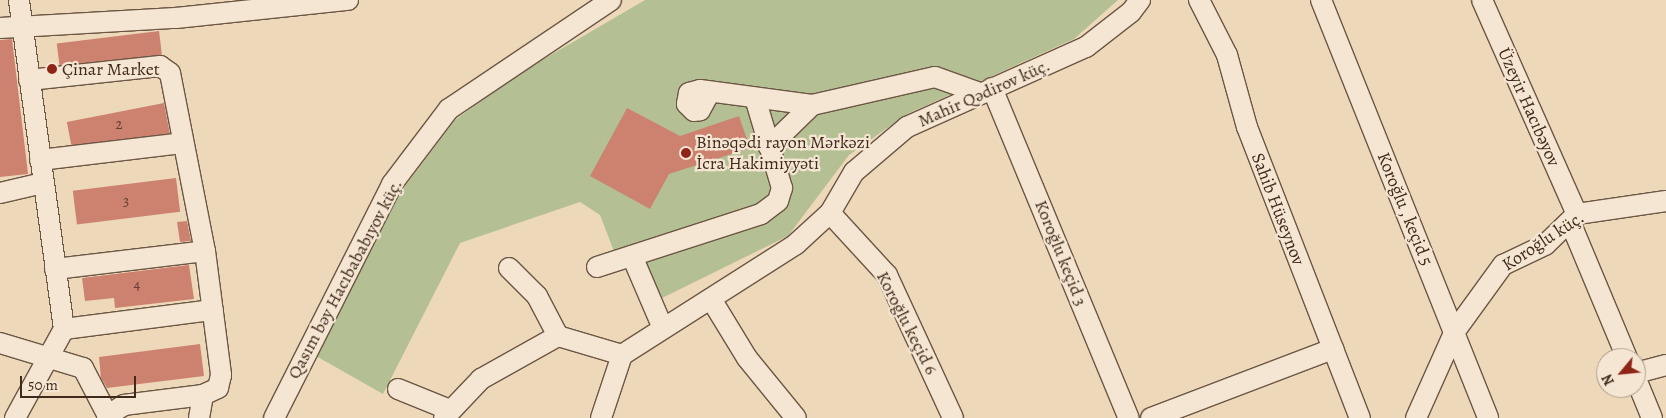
<!DOCTYPE html>
<html>
<head>
<meta charset="utf-8">
<style>
	body { margin:0 }
	#map { position:relative; width:1666px; height:418px; overflow:hidden; background:#eed8ba; font-family:Alegreya,serif }
	div>[style] { position:absolute }
	.green>* { inset:0; background:#b4c094 }
	.building>* { inset:0; background:#cd8270; transform-origin:0 0 }
	.roads { filter:drop-shadow(1px 0 #6c5644) drop-shadow(-1px 0 #6c5644) drop-shadow(0 1px #6c5644) drop-shadow(0 -1px #6c5644) }
	.minor>* { height:20px; margin:-10px; padding:0 10px; transform-origin:10px; border-radius:10px; background:#f4e6d2 }
	.dots>* { width:14px; height:14px; translate:-50% -50%; box-sizing:border-box; border:2px solid #f4e6d2; border-radius:50% }
	span { translate:-50% -50%; white-space:nowrap; text-align:center; line-height:1.15; -webkit-text-stroke:4.5px #f4e6d2; paint-order:stroke }
	.number-label { font-size:15px; color:#644031 }
	.number-label span { -webkit-text-stroke-width:0 }
	.poi-label { font-size:18px; color:#412a1c }
	.left { translate:0 -50%; text-align:left }
	.street-label { font-size:18px; color:#412a1c }
	.north { position:absolute; left:1596px; top:348px; width:50px; height:50px; box-sizing:border-box; background:#f4e6d2; border:1px solid #ac9b89; border-radius:50%; rotate:242deg; font-size:14px; font-weight:700; line-height:20px; text-align:center; color:#412a1c }
	.north::after { content:''; display:block; margin:auto; width:18px; height:22px; background:#8f2418; clip-path:polygon(50% 0,100% 100%,50% 72%,0 100%) }
	.scale { position:absolute; left:20px; top:376px; width:116px; height:22px; box-sizing:border-box; border:2px solid #412a1c; border-top:0; padding-left:6px; font-size:15px; line-height:18px; white-space:nowrap; color:#412a1c; -webkit-text-stroke:4px #f4e6d2; paint-order:stroke }
</style>
</head>
<body>
<div id="map">
	<div class="green">
		<div style="clip-path:polygon(645px 0,1118px 0,1074px 39px,907px 114px,849px 155px,788px 236px,658px 300px,615px 254px,600px 215px,580px 202px,460px 243px,383px 394px,316px 356px,387px 210px,455px 120px,520px 73px)"></div>
	</div>
	<div class="building">
		<div style="left:159px;top:31px;width:24px;height:103px;rotate:83deg"></div>
		<div style="clip-path:polygon(12px 39px,28px 174px,0 177px,0 40px)"></div>
		<div style="left:164px;top:103px;width:31px;height:99px;rotate:79deg"></div>
		<div style="clip-path:polygon(627px 108px,680px 136px,739px 116px,750px 148px,669px 174px,650px 209px,590px 176px)"></div>
		<div style="left:176px;top:178px;width:34px;height:104px;rotate:83deg"></div>
		<div style="clip-path:polygon(187px 221px,191px 241px,180px 242px,177px 222px)"></div>
		<div style="clip-path:polygon(189px 265px,194px 299px,115px 308px,114px 298px,85px 301px,82px 278px)"></div>
		<div style="clip-path:polygon(200px 344px,204px 376px,107px 388px,101px 378px,99px 357px)"></div>
	</div>
	<div class="roads">
		<div class="minor">
			<div style="left:1199px;top:0;width:62px;rotate:63deg"></div>
			<div style="left:1227px;top:55px;width:75px;rotate:74.5deg"></div>
			<div style="left:1247px;top:127px;width:312px;rotate:68.8deg"></div>
			<div style="left:1321px;top:0;width:450px;rotate:68.2deg"></div>
			<div style="left:1482px;top:0;width:234px;rotate:66.1deg"></div>
			<div style="left:0;top:28px;width:176px;rotate:-3.3deg"></div>
			<div style="left:176px;top:18px;width:173px;rotate:-6deg"></div>
			<div style="left:29px;top:80px;width:132px;rotate:-6.1deg"></div>
			<div style="left:160px;top:66px;width:12px;rotate:35deg"></div>
			<div style="left:170px;top:73px;width:181px;rotate:78.9deg"></div>
			<div style="left:205px;top:251px;width:125px;rotate:82.6deg"></div>
			<div style="left:221px;top:375px;width:13px;rotate:103deg"></div>
			<div style="left:218px;top:388px;width:17px;rotate:155deg"></div>
			<div style="left:203px;top:395px;width:80px;rotate:172.8deg"></div>
			<div style="left:124px;top:405px;width:20px;rotate:147deg"></div>
			<div style="left:992px;top:88px;width:357px;rotate:67.5deg"></div>
			<div style="left:710px;top:92px;width:21px;rotate:119deg"></div>
			<div style="left:700px;top:110px;width:6px;rotate:171deg"></div>
			<div style="left:694px;top:111px;width:10px;rotate:-135deg"></div>
			<div style="left:687px;top:104px;width:11px;rotate:-80deg"></div>
			<div style="left:689px;top:93px;width:11px;rotate:-15deg"></div>
			<div style="left:700px;top:90px;width:113px;rotate:7.6deg"></div>
			<div style="left:812px;top:105px;width:126px;rotate:-12.8deg"></div>
			<div style="left:935px;top:77px;width:48px;rotate:19.6deg"></div>
			<div style="left:769px;top:147px;width:60px;rotate:-44.3deg"></div>
			<div style="left:40px;top:160px;width:143px;rotate:-6.8deg"></div>
			<div style="left:0;top:193px;width:44px;rotate:-13.1deg"></div>
			<div style="left:830px;top:213px;width:84px;rotate:47.4deg"></div>
			<div style="left:887px;top:275px;width:157px;rotate:65.2deg"></div>
			<div style="left:1571px;top:224px;width:145px;rotate:67.3deg"></div>
			<div style="left:632px;top:256px;width:76px;rotate:66.8deg"></div>
			<div style="left:597px;top:267px;width:172px;rotate:-17.9deg"></div>
			<div style="left:761px;top:214px;width:21px;rotate:-37deg"></div>
			<div style="left:778px;top:201px;width:14px;rotate:-73deg"></div>
			<div style="left:782px;top:188px;width:94px;rotate:-106.7deg"></div>
			<div style="left:509px;top:268px;width:40px;rotate:45deg"></div>
			<div style="left:537px;top:296px;width:45px;rotate:62.3deg"></div>
			<div style="left:55px;top:269px;width:151px;rotate:-6.8deg"></div>
			<div style="left:711px;top:299px;width:69px;rotate:58.6deg"></div>
			<div style="left:747px;top:358px;width:77px;rotate:50.8deg"></div>
			<div style="left:64px;top:329px;width:150px;rotate:-7.3deg"></div>
			<div style="left:0;top:343px;width:87px;rotate:16.8deg"></div>
			<div style="left:83px;top:368px;width:56px;rotate:62.5deg"></div>
			<div style="left:622px;top:355px;width:206px;rotate:-32.5deg"></div>
			<div style="left:796px;top:244px;width:46px;rotate:-42.4deg"></div>
			<div style="left:830px;top:213px;width:48px;rotate:-59.7deg"></div>
			<div style="left:854px;top:172px;width:70px;rotate:-40.3deg"></div>
			<div style="left:907px;top:127px;width:196px;rotate:-24.1deg"></div>
			<div style="left:1086px;top:47px;width:57px;rotate:-37.9deg"></div>
			<div style="left:1131px;top:12px;width:15px;rotate:-53deg"></div>
			<div style="left:1636px;top:373px;width:31px;rotate:-15deg"></div>
			<div style="left:1636px;top:379px;width:42px;rotate:67.7deg"></div>
			<div style="left:398px;top:389px;width:56px;rotate:22deg"></div>
			<div style="left:15px;top:418px;width:102px;rotate:-61.2deg"></div>
			<div style="left:64px;top:329px;width:332px;rotate:-97.8deg"></div>
			<div style="left:199px;top:418px;width:23px;rotate:-80deg"></div>
			<div style="left:274px;top:418px;width:262px;rotate:-63.2deg"></div>
			<div style="left:392px;top:184px;width:94px;rotate:-52.8deg"></div>
			<div style="left:449px;top:109px;width:195px;rotate:-33.9deg"></div>
			<div style="left:444px;top:418px;width:54px;rotate:-46.5deg"></div>
			<div style="left:481px;top:379px;width:88px;rotate:-29.2deg"></div>
			<div style="left:558px;top:336px;width:67px;rotate:16.5deg"></div>
			<div style="left:601px;top:418px;width:66px;rotate:-71.6deg"></div>
			<div style="left:1151px;top:418px;width:195px;rotate:-20.8deg"></div>
			<div style="left:1416px;top:418px;width:95px;rotate:-65.9deg"></div>
			<div style="left:1455px;top:331px;width:82px;rotate:-54deg"></div>
			<div style="left:1503px;top:265px;width:47px;rotate:-25.5deg"></div>
			<div style="left:1545px;top:245px;width:45px;rotate:-44.1deg"></div>
			<div style="left:1577px;top:214px;width:90px;rotate:-8.3deg"></div>
		</div>
	</div>
	<div class="dots">
		<div style="left:52px;top:69px;background:#8f2418"></div>
		<div style="left:686px;top:153px;background:#8f2418"></div>
	</div>
	<div class="number-label">
		<span style="left:119px;top:125px">2</span>
		<span style="left:126px;top:202px">3</span>
		<span style="left:137px;top:285px">4</span>
	</div>
	<div class="poi-label">
		<span class="left" style="left:62px;top:69px">Çinar Market</span>
		<span class="left" style="left:696px;top:153px">Binəqədi rayon Mərkəzi<br>İcra Hakimiyyəti</span>
	</div>
	<div class="street-label">
		<span style="left:984px;top:93px;rotate:-24deg">Mahir Qədirov küç.</span>
		<span style="left:1529px;top:107px;rotate:66deg">Üzeyir Hacıbəyov</span>
		<span style="left:1278px;top:209px;rotate:69deg">Sahib Hüseynov</span>
		<span style="left:1405px;top:209px;rotate:68deg">Koroğlu , keçid 5</span>
		<span style="left:1543px;top:241px;rotate:-33deg">Koroğlu küç.</span>
		<span style="left:1061px;top:253px;rotate:68deg">Koroğlu keçid 3</span>
		<span style="left:345px;top:279px;rotate:-62deg">Qasım bəy Hacıbababıyov küç.</span>
		<span style="left:907px;top:323px;rotate:63deg">Koroğlu keçid 6</span>
	</div>
	<div class="north">N</div>
	<div class="scale">50 m</div>
</div>
</body>
</html>
